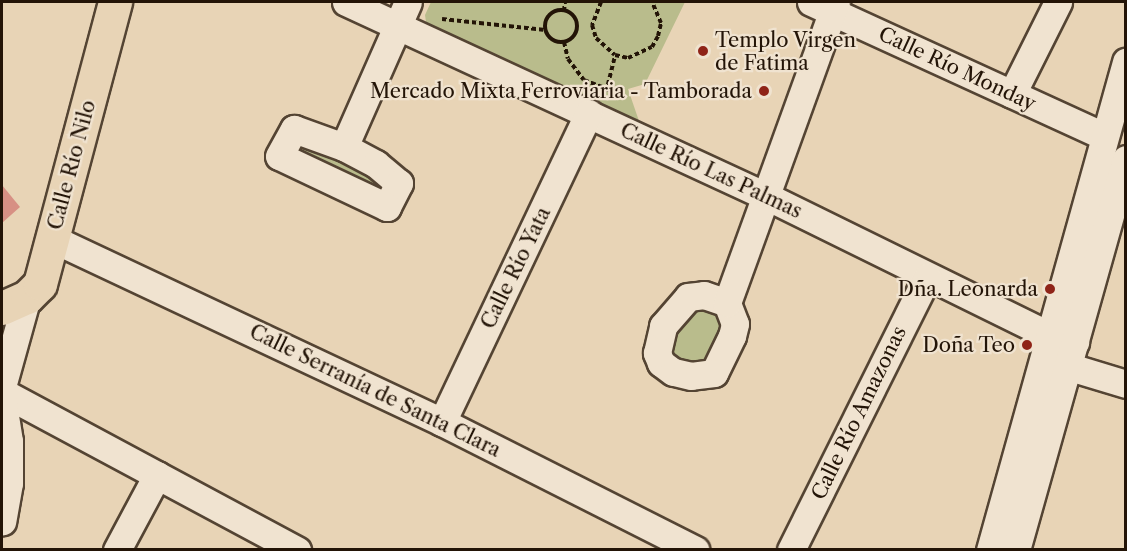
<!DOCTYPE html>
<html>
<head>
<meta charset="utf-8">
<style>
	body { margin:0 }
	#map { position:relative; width:1127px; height:551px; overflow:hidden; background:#e8d4b6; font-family:"Libre Caslon Text",serif }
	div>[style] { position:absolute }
	.green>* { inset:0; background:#b9bc8c }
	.building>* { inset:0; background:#d79084 }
	.path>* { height:4px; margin-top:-2px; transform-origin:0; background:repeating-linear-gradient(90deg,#231407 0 4.5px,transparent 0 7.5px) }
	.path>.ring { margin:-2px; padding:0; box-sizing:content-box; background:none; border:4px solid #231407; border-radius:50% }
	.roads { filter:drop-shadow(2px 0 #544433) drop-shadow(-2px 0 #544433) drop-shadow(0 2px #544433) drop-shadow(0 -2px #544433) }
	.minor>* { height:27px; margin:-13.5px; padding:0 13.5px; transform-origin:13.5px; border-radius:13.5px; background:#f0e3d0 }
	.major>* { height:33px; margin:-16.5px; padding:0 16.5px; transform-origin:16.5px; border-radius:16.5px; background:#e8d4b6 }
	.dots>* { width:16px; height:16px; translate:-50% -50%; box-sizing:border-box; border:3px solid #f0e3d0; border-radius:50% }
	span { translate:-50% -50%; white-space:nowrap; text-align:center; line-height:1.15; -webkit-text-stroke:4.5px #f0e3d0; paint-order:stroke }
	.poi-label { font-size:20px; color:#231407 }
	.left { translate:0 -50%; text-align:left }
	.right { translate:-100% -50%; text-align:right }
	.street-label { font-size:20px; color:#231407 }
	.frame { position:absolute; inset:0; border:3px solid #231407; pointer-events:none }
</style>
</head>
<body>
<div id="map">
	<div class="green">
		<div style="clip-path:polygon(431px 2px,685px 2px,645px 84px,628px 89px,639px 121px,438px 34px,426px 22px,425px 15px)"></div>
		<div style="clip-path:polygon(298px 137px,390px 185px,383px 197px,289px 153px)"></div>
		<div style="clip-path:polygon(690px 303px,726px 316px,709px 367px,676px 366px,664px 341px)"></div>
	</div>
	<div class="building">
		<div style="clip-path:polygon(2px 185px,20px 207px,2px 223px)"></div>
	</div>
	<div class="path">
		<div style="left:601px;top:2px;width:25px;rotate:111deg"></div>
		<div style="left:592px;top:25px;width:14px;rotate:73deg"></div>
		<div style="left:596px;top:38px;width:25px;rotate:42deg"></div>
		<div style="left:615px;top:55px;width:13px;rotate:13deg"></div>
		<div style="left:628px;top:58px;width:26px;rotate:-25deg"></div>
		<div style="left:652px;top:47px;width:13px;rotate:-61deg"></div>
		<div style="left:658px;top:36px;width:13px;rotate:-77deg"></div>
		<div style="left:661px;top:23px;width:23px;rotate:-113deg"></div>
		<div class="ring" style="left:545px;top:10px;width:28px;height:28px"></div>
		<div style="left:564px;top:11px;width:9px;rotate:-84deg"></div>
		<div style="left:442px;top:19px;width:104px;rotate:6.1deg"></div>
		<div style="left:564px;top:42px;width:17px;rotate:77deg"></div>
		<div style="left:568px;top:59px;width:26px;rotate:53deg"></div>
		<div style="left:584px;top:80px;width:39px;rotate:21deg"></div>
		<div style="left:606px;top:92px;width:38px;rotate:-76deg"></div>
	</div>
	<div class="roads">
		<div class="minor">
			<div style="left:346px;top:2px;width:463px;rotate:24.8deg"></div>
			<div style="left:766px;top:196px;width:318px;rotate:26.2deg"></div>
			<div style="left:1051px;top:336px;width:25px;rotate:14deg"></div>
			<div style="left:811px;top:2px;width:322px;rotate:24.6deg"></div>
			<div style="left:1012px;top:94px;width:103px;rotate:-63.4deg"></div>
			<div style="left:294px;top:129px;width:53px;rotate:19.8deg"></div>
			<div style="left:344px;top:147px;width:36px;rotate:28deg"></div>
			<div style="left:376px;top:164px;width:30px;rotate:40deg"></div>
			<div style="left:399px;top:183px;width:27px;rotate:117deg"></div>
			<div style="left:387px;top:207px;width:119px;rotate:-154.7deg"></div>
			<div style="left:279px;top:156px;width:31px;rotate:-61deg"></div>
			<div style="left:344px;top:147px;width:158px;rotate:-66.2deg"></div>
			<div style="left:53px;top:239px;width:430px;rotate:25.2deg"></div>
			<div style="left:442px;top:422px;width:284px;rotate:26.8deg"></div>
			<div style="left:704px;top:295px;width:24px;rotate:19deg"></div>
			<div style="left:727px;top:303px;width:22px;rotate:69deg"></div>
			<div style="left:735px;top:324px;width:12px;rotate:104deg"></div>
			<div style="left:732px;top:336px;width:41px;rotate:115.9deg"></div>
			<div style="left:714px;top:373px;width:23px;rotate:173deg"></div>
			<div style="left:691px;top:376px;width:18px;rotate:-167deg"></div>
			<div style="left:673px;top:372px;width:15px;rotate:-143deg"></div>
			<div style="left:661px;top:363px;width:11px;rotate:-112deg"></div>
			<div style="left:657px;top:353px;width:28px;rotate:-77deg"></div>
			<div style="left:663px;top:326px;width:38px;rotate:-49deg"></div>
			<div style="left:688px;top:297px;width:16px;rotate:-7deg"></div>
			<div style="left:727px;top:303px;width:320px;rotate:-70.1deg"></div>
			<div style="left:1050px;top:361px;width:79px;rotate:16.8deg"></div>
			<div style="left:2px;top:387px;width:93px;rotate:-74.5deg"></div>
			<div style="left:2px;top:392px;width:335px;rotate:28.2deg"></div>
			<div style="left:2px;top:397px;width:45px;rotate:81deg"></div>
			<div style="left:9px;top:441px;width:42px;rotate:90deg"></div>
			<div style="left:9px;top:483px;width:39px;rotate:100deg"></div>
			<div style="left:442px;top:422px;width:342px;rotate:-64.6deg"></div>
			<div style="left:117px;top:550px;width:85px;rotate:-61.9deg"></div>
			<div style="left:791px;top:550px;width:305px;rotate:-63.5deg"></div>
			<div style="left:990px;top:550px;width:507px;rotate:-74.43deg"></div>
			<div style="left:1016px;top:550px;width:406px;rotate:-74.3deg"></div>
		</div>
		<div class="major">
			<div style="left:2px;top:308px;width:27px;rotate:-24deg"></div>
			<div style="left:27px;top:297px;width:18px;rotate:-45deg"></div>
			<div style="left:40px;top:284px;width:292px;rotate:-75.1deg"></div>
		</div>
	</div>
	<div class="dots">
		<div style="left:703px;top:51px;background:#8f2418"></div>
		<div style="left:764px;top:91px;background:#8f2418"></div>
		<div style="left:1050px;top:289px;background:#8f2418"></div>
		<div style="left:1027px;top:345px;background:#8f2418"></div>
	</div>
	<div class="poi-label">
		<span class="left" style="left:715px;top:52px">Templo Virgen<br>de Fatima</span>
		<span class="right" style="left:752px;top:91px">Mercado Mixta Ferroviaria - Tamborada</span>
		<span class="right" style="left:1038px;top:289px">Dña. Leonarda</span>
		<span class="right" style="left:1015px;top:345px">Doña Teo</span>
	</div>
	<div class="street-label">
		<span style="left:957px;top:69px;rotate:25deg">Calle Río Monday</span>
		<span style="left:72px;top:165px;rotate:-75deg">Calle Río Nilo</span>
		<span style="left:711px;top:171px;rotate:25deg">Calle Río Las Palmas</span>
		<span style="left:516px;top:268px;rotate:-64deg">Calle Río Yata</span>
		<span style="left:375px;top:391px;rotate:26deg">Calle Serranía de Santa Clara</span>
		<span style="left:859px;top:413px;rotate:-64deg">Calle Río Amazonas</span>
	</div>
	<div class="frame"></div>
</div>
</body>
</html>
